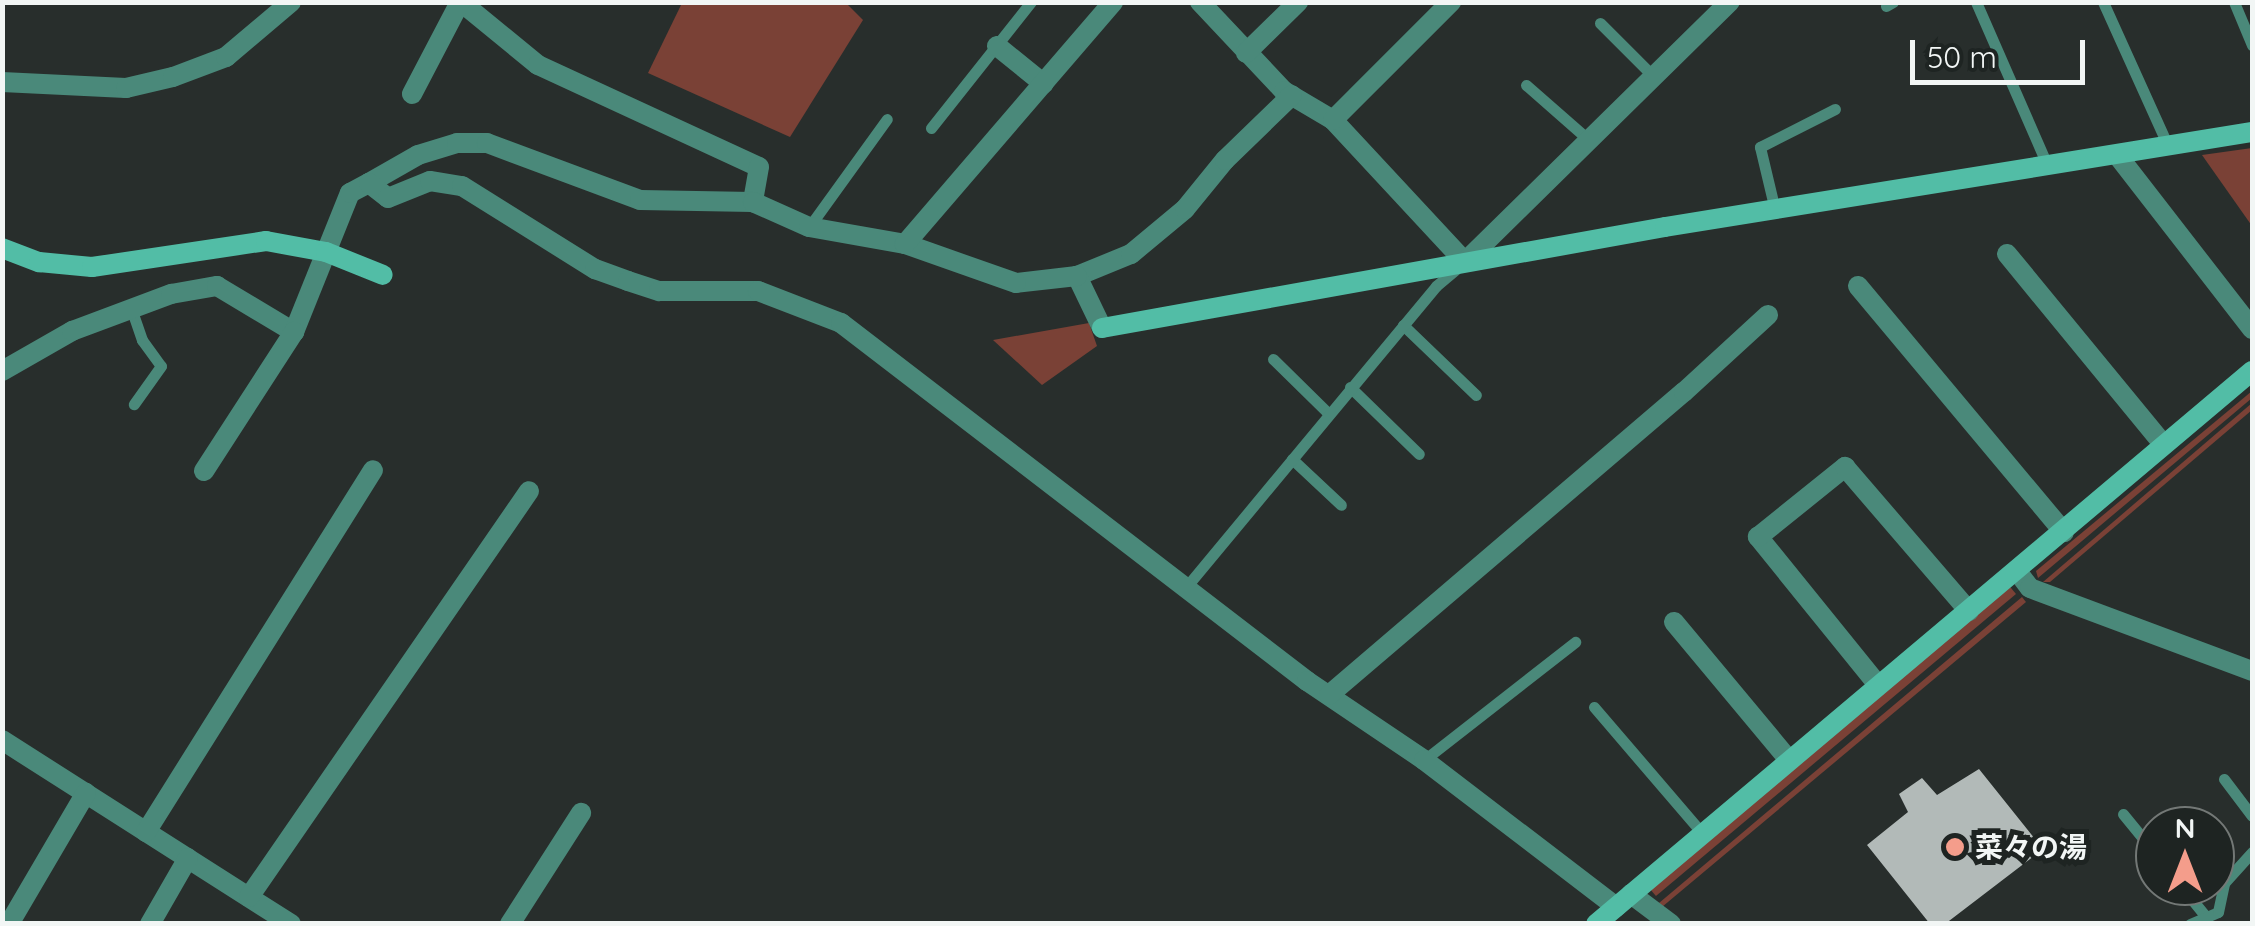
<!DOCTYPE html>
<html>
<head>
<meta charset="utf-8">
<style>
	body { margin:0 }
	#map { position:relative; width:2255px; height:926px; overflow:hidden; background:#282e2c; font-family:Quicksand,"Noto Sans JP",sans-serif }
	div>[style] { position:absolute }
	.green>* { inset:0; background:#7a4136; transform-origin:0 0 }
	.building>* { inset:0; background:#b2bab8 }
	.lane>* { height:11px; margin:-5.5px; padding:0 5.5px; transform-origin:5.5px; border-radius:5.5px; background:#4a897a }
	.street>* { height:20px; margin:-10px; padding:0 10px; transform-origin:10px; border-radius:10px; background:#4a897a }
	.secondary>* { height:20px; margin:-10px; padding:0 10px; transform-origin:10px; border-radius:10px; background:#52bda6 }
	.dots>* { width:28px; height:28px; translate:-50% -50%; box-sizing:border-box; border:5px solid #1e2422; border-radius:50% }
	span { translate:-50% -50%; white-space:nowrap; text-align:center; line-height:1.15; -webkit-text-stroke:10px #1e2422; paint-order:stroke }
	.poi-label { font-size:28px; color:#f2f6f5; font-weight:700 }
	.left { translate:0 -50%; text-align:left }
	.frame { position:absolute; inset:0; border:5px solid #f2f6f5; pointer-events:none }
	.north { position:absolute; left:2135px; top:806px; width:100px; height:100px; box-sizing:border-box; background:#1e2422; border:2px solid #737876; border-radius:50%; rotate:0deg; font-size:28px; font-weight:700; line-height:40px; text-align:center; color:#f2f6f5 }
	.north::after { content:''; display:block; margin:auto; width:35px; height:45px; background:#f49d8b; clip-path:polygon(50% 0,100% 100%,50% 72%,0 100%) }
	.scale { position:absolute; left:1910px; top:40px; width:175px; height:45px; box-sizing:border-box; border:5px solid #f2f6f5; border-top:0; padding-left:12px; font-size:30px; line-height:35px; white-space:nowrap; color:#f2f6f5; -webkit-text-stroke:8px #1e2422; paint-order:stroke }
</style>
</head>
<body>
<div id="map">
	<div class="green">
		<div style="clip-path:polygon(682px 3px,846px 3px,863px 20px,790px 137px,648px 73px)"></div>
		<div style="clip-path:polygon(2252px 148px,2252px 226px,2202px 155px)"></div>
		<div style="clip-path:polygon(1089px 323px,1097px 346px,1042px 385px,993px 340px)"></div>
		<div style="clip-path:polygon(2252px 391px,2252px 398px,2038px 578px,2036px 571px)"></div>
		<div style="clip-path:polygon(2252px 403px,2252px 410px,2050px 582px,2043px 582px)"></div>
		<div style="left:2016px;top:594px;width:470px;height:9px;rotate:140deg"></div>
		<div style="clip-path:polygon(2022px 597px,2026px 602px,1662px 907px,1659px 903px)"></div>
	</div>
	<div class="building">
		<div style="clip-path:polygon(1979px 769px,2043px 849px,1945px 924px,1930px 924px,1867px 845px,1908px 812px,1899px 794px,1922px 778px,1937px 795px)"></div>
	</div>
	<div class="lane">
		<div style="left:1976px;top:2px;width:180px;rotate:66.4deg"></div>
		<div style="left:2103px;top:2px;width:160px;rotate:65.7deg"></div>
		<div style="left:2234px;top:2px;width:47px;rotate:67.3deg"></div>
		<div style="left:1886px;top:6px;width:8px;rotate:-30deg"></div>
		<div style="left:1600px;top:23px;width:76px;rotate:45deg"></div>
		<div style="left:1526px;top:85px;width:85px;rotate:41.2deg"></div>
		<div style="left:931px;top:128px;width:161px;rotate:-51.6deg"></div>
		<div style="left:1775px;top:210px;width:65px;rotate:-103.4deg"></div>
		<div style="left:1760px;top:147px;width:84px;rotate:-26.9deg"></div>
		<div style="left:809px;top:227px;width:133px;rotate:-54.2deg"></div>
		<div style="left:131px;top:308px;width:34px;rotate:71deg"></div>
		<div style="left:142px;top:340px;width:32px;rotate:54deg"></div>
		<div style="left:161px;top:366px;width:47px;rotate:125.4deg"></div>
		<div style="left:1403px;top:325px;width:101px;rotate:43.8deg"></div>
		<div style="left:1273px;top:359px;width:78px;rotate:44.5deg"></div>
		<div style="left:1350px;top:387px;width:96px;rotate:44.2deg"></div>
		<div style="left:1292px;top:459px;width:67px;rotate:43.2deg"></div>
		<div style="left:1187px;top:586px;width:390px;rotate:-50.3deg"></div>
		<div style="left:1436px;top:286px;width:26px;rotate:-40deg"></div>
		<div style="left:1594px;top:707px;width:166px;rotate:49.4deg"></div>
		<div style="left:1424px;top:760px;width:192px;rotate:-38deg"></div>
		<div style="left:2224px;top:779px;width:46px;rotate:52.9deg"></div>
		<div style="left:2123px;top:814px;width:50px;rotate:50.6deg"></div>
		<div style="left:2181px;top:886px;width:40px;rotate:51deg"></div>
		<div style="left:2190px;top:924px;width:30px;rotate:-23deg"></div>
		<div style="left:2218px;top:912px;width:30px;rotate:-78deg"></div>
		<div style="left:2224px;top:883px;width:42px;rotate:-47.9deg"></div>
	</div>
	<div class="street">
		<div style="left:461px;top:2px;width:99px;rotate:39.3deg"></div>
		<div style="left:538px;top:65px;width:243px;rotate:24.8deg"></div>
		<div style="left:759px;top:167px;width:36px;rotate:100deg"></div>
		<div style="left:1200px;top:2px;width:122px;rotate:46.7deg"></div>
		<div style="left:1284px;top:91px;width:57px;rotate:30.6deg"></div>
		<div style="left:1333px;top:120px;width:194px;rotate:47.1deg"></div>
		<div style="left:1465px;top:262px;width:371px;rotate:-44.5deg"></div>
		<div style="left:997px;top:46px;width:60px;rotate:39deg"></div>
		<div style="left:1246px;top:53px;width:73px;rotate:-44.4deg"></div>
		<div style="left:2px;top:82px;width:124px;rotate:2.8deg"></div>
		<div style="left:126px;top:88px;width:48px;rotate:-13.2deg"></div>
		<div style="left:173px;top:77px;width:57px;rotate:-20.7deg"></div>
		<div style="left:226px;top:57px;width:85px;rotate:-40.2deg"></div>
		<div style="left:412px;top:94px;width:104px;rotate:-62.4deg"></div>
		<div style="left:1333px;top:120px;width:167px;rotate:-45deg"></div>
		<div style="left:2118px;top:156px;width:219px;rotate:52.2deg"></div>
		<div style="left:369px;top:183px;width:56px;rotate:-29.7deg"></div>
		<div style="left:418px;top:155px;width:41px;rotate:-17.1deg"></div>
		<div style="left:457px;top:143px;width:30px"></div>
		<div style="left:487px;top:143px;width:163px;rotate:20.4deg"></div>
		<div style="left:640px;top:200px;width:113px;rotate:1deg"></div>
		<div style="left:753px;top:202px;width:61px;rotate:24.1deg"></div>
		<div style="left:809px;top:227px;width:97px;rotate:10deg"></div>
		<div style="left:2007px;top:254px;width:247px;rotate:50.6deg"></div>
		<div style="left:1077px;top:276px;width:58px;rotate:-22.2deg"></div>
		<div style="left:1131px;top:254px;width:70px;rotate:-39.8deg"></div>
		<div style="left:1185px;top:209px;width:63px;rotate:-50.8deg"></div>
		<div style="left:1225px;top:160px;width:93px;rotate:-44.1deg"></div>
		<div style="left:1858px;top:286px;width:321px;rotate:50.1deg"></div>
		<div style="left:1102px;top:328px;width:58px;rotate:-115.7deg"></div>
		<div style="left:1077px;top:276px;width:61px;rotate:173.5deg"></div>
		<div style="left:1016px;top:283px;width:118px;rotate:-160.6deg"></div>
		<div style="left:905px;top:244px;width:319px;rotate:-49.3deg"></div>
		<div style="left:2px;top:371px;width:81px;rotate:-29.7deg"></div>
		<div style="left:72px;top:331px;width:106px;rotate:-20.5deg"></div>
		<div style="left:171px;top:294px;width:47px;rotate:-9.9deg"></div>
		<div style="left:217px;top:286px;width:90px;rotate:30.9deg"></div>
		<div style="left:294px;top:332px;width:150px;rotate:-68.1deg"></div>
		<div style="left:350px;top:193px;width:21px;rotate:-28deg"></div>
		<div style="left:369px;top:183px;width:24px;rotate:38deg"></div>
		<div style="left:388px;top:198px;width:45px;rotate:-22deg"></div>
		<div style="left:430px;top:181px;width:32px;rotate:9deg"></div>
		<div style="left:462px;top:186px;width:157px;rotate:32deg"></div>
		<div style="left:595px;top:269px;width:35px;rotate:20deg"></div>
		<div style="left:628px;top:281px;width:33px;rotate:18deg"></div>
		<div style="left:659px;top:291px;width:99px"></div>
		<div style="left:758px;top:291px;width:89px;rotate:21.1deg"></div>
		<div style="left:841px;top:323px;width:588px;rotate:37.53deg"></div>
		<div style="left:1307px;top:681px;width:141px;rotate:34deg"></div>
		<div style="left:1424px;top:760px;width:242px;rotate:37.4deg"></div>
		<div style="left:204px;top:471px;width:166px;rotate:-57.1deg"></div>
		<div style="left:2017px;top:571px;width:21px;rotate:53deg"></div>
		<div style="left:2030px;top:588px;width:237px;rotate:20.5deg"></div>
		<div style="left:1674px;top:622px;width:180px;rotate:50.2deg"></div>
		<div style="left:1878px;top:685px;width:191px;rotate:-129deg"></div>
		<div style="left:1758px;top:537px;width:112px;rotate:-38.8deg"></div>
		<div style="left:1845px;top:467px;width:190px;rotate:49.3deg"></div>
		<div style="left:1329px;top:695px;width:467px;rotate:-40.5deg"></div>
		<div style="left:1684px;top:392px;width:114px;rotate:-42.5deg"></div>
		<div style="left:2px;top:740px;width:343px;rotate:32.5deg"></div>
		<div style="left:146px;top:832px;width:427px;rotate:-57.9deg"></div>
		<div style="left:1631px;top:894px;width:50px;rotate:36.9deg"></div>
		<div style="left:249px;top:897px;width:493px;rotate:-55.4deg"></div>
		<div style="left:9px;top:924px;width:152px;rotate:-59.6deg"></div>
		<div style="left:150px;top:924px;width:76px;rotate:-60.1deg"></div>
		<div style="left:510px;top:924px;width:132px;rotate:-57.4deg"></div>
	</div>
	<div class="secondary">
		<div style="left:2px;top:248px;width:40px;rotate:21deg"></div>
		<div style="left:39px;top:262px;width:53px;rotate:5.4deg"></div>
		<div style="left:92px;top:267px;width:176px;rotate:-8.5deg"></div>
		<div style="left:266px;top:241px;width:61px;rotate:10.4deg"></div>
		<div style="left:326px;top:252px;width:61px;rotate:22deg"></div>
		<div style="left:1102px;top:328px;width:572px;rotate:-10.17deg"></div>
		<div style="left:1665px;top:227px;width:595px;rotate:-9.19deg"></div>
		<div style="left:1596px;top:924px;width:858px;rotate:-40.13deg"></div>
	</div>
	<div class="dots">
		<div style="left:1955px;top:847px;background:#f49d8b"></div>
	</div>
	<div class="poi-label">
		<span class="left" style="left:1975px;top:847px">菜々の湯</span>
	</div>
	<div class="frame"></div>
	<div class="north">N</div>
	<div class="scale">50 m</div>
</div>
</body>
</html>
